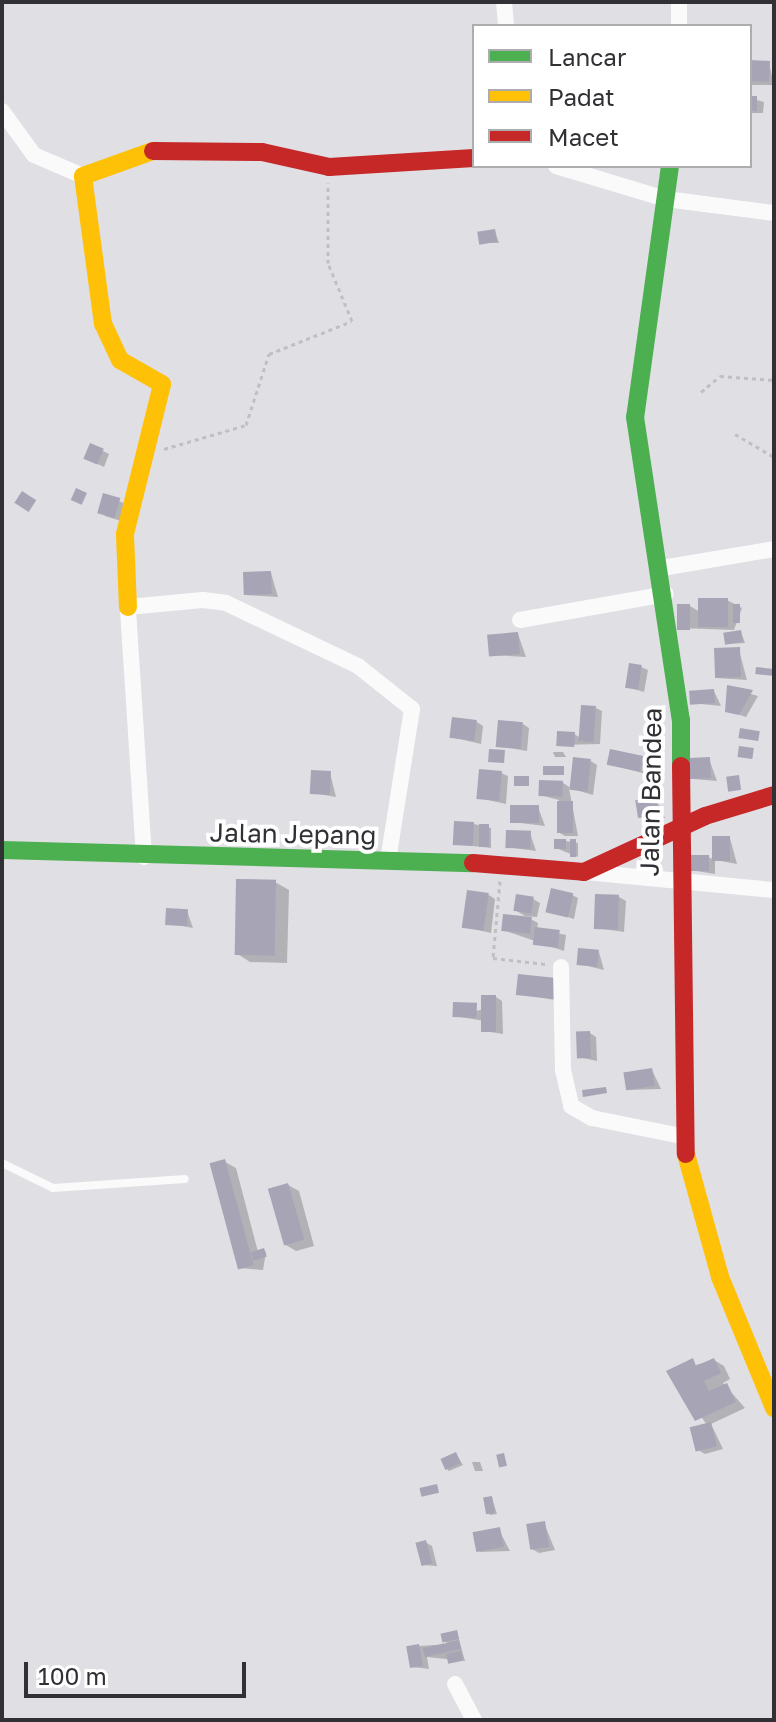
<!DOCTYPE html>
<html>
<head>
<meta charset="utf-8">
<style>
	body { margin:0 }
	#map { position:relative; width:776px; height:1722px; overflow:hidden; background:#dfdfe4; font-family:"Golos Text",sans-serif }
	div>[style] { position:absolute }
	.shadow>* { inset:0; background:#0003 }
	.building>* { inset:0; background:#a7a4b5; transform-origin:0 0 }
	.path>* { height:3px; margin-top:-1.5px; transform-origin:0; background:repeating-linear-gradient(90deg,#c0c0c2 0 4px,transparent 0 8px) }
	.lane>* { height:8px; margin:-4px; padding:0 4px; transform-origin:4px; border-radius:4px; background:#fafafb }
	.street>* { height:16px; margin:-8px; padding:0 8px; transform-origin:8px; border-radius:8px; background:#fafafb }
	.fast>* { height:18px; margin:-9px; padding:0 9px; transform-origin:9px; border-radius:9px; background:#4caf50 }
	.slow>* { height:18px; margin:-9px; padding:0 9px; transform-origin:9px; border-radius:9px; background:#ffc107 }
	.jam>* { height:18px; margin:-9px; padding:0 9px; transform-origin:9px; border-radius:9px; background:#c62828 }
	span { translate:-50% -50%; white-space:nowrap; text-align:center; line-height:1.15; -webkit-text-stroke:8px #fff; paint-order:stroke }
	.street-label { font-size:26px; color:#313034 }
	.frame { position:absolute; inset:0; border:4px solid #313034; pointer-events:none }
	.legend { position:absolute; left:472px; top:24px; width:280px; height:144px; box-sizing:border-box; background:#fff; border:2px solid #adacae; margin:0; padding:10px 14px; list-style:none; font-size:24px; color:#313034 }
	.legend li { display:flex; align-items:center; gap:16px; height:40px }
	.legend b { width:40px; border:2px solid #adacae }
	.scale { position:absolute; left:24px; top:1662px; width:222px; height:36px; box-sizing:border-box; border:4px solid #313034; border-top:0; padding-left:10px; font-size:24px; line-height:28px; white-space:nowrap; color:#313034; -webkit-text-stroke:6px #fff; paint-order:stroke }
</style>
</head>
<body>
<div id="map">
	<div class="shadow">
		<div style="clip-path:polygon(769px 63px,774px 85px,750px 85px,750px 64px)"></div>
		<div style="clip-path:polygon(750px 98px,764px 102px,763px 113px,750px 113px)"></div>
		<div style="clip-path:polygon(495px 231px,499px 243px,481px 243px)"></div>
		<div style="clip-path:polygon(103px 451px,109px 454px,104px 467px,93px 462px)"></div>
		<div style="clip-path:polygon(104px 495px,126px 504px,121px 521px,105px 516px)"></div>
		<div style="clip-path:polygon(271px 573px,278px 597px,246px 595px)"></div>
		<div style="clip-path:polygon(727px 600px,742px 608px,734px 630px,679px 628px,690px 606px,700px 612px)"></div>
		<div style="clip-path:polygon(741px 632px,745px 643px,727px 644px)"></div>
		<div style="clip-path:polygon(518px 634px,526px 657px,490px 655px)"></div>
		<div style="clip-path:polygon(739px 650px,747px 680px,717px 678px)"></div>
		<div style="clip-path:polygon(641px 667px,648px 670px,644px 692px,627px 687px)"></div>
		<div style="clip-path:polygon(729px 688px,758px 696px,746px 717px,728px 711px)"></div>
		<div style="clip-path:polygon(714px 691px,721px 706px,691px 703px)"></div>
		<div style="clip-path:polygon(596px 708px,602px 711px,600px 744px,559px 745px,574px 734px,581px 738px)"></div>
		<div style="clip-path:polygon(477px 722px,483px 726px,481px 744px,451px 737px)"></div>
		<div style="clip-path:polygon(523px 724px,529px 728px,527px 751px,498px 746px)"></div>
		<div style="clip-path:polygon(553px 752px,563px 752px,566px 757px,555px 757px)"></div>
		<div style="clip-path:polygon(642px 758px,646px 774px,609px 764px)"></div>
		<div style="clip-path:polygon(709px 759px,717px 781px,693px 779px)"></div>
		<div style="clip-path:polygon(591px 761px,597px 765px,593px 795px,569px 788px,578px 836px,565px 836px,558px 832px,559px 800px,540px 795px,563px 783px,571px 788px)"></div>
		<div style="clip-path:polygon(330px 773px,336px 797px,313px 793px)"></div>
		<div style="clip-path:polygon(501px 773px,508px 776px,506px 804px,479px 798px)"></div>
		<div style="clip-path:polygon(656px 799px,665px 818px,640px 817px)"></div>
		<div style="clip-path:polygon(538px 807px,545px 826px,512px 822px)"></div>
		<div style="clip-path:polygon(474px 824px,491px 828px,491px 848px,455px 844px)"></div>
		<div style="clip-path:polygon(530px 833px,536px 851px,507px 847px)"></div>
		<div style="clip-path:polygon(730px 838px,737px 864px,715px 860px,715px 874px,690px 870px,708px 857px,715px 860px)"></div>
		<div style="clip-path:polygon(566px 841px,578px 843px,578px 857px,556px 848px)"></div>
		<div style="clip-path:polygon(275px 882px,289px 890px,287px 963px,250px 962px,236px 953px)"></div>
		<div style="clip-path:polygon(489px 895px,495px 899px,491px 933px,465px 927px)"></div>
		<div style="clip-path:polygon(572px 895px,578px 898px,574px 919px,548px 911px)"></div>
		<div style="clip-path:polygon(619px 897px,626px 901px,624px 932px,596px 928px)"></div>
		<div style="clip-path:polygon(533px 899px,540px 903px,537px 917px,525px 916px,538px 923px,537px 929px,566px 935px,564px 951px,503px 930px,530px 919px,515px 910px)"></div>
		<div style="clip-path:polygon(187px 911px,193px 928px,167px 923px)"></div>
		<div style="clip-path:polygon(599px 952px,604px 970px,579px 964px)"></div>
		<div style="clip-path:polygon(520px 976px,561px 1001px,518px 994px)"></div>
		<div style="clip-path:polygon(496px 997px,502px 1001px,503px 1034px,484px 1031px,484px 1021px,455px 1016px,484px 1009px)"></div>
		<div style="clip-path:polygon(590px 1033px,596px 1037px,597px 1061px,578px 1057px)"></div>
		<div style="clip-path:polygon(652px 1070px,661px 1089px,628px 1090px)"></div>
		<div style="clip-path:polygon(225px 1162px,236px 1168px,258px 1252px,266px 1252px,263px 1270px,240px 1268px)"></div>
		<div style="clip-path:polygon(288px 1185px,299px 1191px,314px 1246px,296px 1251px,286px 1245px)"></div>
		<div style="clip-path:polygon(714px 1360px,724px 1366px,730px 1379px,723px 1383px,745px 1408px,711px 1424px,723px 1449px,705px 1454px,698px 1450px,707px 1425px,670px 1372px)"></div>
		<div style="clip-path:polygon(456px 1454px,463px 1465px,449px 1471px,447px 1469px)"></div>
		<div style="clip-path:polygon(472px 1462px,480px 1462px,483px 1471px,475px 1471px)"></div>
		<div style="clip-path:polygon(492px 1498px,497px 1514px,490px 1515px,488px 1513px)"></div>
		<div style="clip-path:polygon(544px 1523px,555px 1550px,539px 1553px,532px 1549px)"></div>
		<div style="clip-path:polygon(499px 1530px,510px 1551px,479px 1552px)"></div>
		<div style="clip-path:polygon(425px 1542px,432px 1546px,437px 1566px,423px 1565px)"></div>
		<div style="clip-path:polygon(457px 1632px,465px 1661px,427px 1657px,429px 1669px,412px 1667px,419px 1646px,450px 1644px,444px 1641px)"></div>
	</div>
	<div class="building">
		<div style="left:770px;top:61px;width:21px;height:20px;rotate:93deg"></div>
		<div style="left:750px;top:96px;width:7px;height:15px"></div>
		<div style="left:495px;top:229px;width:13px;height:18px;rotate:81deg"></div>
		<div style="left:90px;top:443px;width:15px;height:17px;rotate:23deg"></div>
		<div style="left:76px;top:488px;width:12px;height:13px;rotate:24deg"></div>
		<div style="left:22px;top:491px;width:17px;height:14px;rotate:33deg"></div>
		<div style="left:103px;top:493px;width:18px;height:21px;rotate:16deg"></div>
		<div style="left:271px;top:571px;width:23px;height:28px;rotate:88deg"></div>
		<div style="left:728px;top:598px;width:29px;height:30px;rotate:90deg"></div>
		<div style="left:677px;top:604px;width:13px;height:26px"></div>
		<div style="left:733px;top:604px;width:7px;height:19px"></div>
		<div style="left:741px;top:630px;width:12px;height:18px;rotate:81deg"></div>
		<div style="left:518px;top:632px;width:22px;height:31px;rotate:85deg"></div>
		<div style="left:740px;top:647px;width:30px;height:26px;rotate:88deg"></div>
		<div style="left:629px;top:663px;width:13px;height:25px;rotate:9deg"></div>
		<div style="left:756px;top:667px;width:18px;height:7px;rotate:6deg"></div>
		<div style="clip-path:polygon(727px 685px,753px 690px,739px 715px,725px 712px)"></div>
		<div style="left:714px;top:689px;width:14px;height:25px;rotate:86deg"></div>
		<div style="left:581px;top:705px;width:15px;height:36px;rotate:4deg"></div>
		<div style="left:452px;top:717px;width:25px;height:21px;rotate:7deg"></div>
		<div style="left:498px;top:720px;width:25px;height:27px;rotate:5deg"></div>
		<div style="left:740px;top:728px;width:20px;height:10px;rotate:9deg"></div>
		<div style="left:557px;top:731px;width:18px;height:15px;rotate:3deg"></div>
		<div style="left:739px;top:746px;width:15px;height:11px;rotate:8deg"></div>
		<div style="left:489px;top:749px;width:16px;height:13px;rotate:4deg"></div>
		<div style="left:610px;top:749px;width:34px;height:16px;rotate:12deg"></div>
		<div style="left:573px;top:757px;width:18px;height:33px;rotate:6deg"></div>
		<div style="left:710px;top:757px;width:21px;height:21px;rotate:87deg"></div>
		<div style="left:543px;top:766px;width:21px;height:9px"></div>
		<div style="left:479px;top:769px;width:23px;height:30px;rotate:5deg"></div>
		<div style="left:311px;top:770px;width:20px;height:24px;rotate:3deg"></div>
		<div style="left:739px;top:775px;width:15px;height:13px;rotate:82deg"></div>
		<div style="left:529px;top:776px;width:10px;height:15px;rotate:90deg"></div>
		<div style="left:539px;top:780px;width:24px;height:16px;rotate:2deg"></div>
		<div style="left:656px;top:797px;width:18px;height:21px;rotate:81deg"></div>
		<div style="left:557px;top:801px;width:16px;height:32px"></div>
		<div style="left:510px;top:805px;width:29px;height:18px"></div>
		<div style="left:454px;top:821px;width:20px;height:24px;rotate:3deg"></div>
		<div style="left:479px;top:824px;width:10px;height:23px"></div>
		<div style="left:506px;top:830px;width:25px;height:18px;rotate:2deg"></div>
		<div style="left:712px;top:836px;width:18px;height:25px"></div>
		<div style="left:554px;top:839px;width:12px;height:10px"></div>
		<div style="left:570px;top:839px;width:6px;height:18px"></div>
		<div style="left:688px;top:855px;width:21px;height:16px"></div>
		<div style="left:236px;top:879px;width:40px;height:76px;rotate:1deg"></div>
		<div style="left:551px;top:888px;width:23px;height:25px;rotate:13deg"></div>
		<div style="left:467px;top:890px;width:22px;height:38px;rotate:8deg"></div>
		<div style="left:516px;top:894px;width:18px;height:17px;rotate:9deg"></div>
		<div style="left:595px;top:894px;width:24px;height:35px;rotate:2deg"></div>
		<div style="left:166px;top:908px;width:22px;height:17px;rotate:3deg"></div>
		<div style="left:503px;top:914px;width:29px;height:17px;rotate:6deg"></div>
		<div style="left:535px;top:927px;width:25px;height:18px;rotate:7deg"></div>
		<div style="left:578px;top:948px;width:21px;height:17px;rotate:5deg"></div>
		<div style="left:518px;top:974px;width:39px;height:21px;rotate:6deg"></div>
		<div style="left:481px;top:995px;width:15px;height:37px"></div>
		<div style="left:453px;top:1002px;width:24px;height:15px;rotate:2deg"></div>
		<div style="left:590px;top:1031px;width:27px;height:14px;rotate:88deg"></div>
		<div style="left:652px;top:1068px;width:18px;height:29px;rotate:81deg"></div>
		<div style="clip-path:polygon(606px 1087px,607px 1093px,583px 1097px,582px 1090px)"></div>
		<div style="left:225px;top:1159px;width:110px;height:16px;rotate:75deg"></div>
		<div style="left:288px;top:1183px;width:59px;height:21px;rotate:74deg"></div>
		<div style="left:264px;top:1248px;width:9px;height:14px;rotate:72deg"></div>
		<div style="clip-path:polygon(693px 1358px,696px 1366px,714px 1358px,721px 1373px,704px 1381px,709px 1391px,727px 1383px,736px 1402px,695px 1421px,666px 1371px)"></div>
		<div style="left:711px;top:1422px;width:25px;height:22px;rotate:76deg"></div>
		<div style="left:456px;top:1452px;width:12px;height:17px;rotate:66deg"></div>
		<div style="left:504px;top:1453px;width:13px;height:8px;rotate:77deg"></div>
		<div style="left:437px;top:1484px;width:9px;height:18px;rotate:77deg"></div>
		<div style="left:492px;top:1496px;width:17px;height:9px;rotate:80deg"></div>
		<div style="left:545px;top:1521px;width:26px;height:19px;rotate:81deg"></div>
		<div style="left:500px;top:1527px;width:20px;height:28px;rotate:79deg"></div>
		<div style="left:426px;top:1540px;width:24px;height:11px;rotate:75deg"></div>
		<div style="left:457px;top:1630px;width:9px;height:17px;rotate:77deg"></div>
		<div style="left:459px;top:1640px;width:9px;height:37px;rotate:77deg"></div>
		<div style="left:419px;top:1644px;width:22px;height:13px;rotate:80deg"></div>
		<div style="left:461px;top:1651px;width:10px;height:15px;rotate:79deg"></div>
	</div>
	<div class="path">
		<div style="left:701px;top:392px;width:25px;rotate:-40deg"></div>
		<div style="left:720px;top:376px;width:54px;rotate:4.2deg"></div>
		<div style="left:735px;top:434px;width:45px;rotate:30.5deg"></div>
		<div style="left:164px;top:449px;width:85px;rotate:-16.3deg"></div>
		<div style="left:246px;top:425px;width:75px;rotate:-72.1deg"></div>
		<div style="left:269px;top:354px;width:89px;rotate:-21.7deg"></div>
		<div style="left:352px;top:321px;width:63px;rotate:-112.5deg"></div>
		<div style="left:328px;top:263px;width:80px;rotate:-90deg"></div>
		<div style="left:500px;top:881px;width:77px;rotate:95.2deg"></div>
		<div style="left:493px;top:958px;width:53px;rotate:6.5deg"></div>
	</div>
	<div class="lane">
		<div style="left:2px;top:1163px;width:57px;rotate:26.1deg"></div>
		<div style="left:53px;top:1188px;width:132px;rotate:-3.9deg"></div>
	</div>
	<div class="street">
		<div style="left:504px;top:2px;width:24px;rotate:85deg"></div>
		<div style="left:679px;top:26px;width:24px;rotate:-90deg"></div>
		<div style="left:2px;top:111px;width:54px;rotate:54deg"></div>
		<div style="left:34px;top:155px;width:53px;rotate:23.2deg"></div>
		<div style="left:556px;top:166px;width:115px;rotate:16.7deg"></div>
		<div style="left:666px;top:199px;width:109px;rotate:7.4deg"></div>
		<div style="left:662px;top:568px;width:114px;rotate:-9.6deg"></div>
		<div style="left:520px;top:620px;width:148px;rotate:-10.1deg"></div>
		<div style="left:144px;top:857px;width:251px;rotate:-93.7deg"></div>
		<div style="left:128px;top:607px;width:75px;rotate:-5.3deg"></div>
		<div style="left:203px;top:600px;width:23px;rotate:7deg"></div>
		<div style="left:226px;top:603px;width:146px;rotate:25.5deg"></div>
		<div style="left:358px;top:666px;width:69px;rotate:38.5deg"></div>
		<div style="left:412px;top:709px;width:154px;rotate:99deg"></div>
		<div style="left:586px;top:872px;width:189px;rotate:5.5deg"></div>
		<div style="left:561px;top:967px;width:103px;rotate:88.9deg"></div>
		<div style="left:563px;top:1070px;width:37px;rotate:77deg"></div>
		<div style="left:571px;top:1106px;width:24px;rotate:30deg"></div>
		<div style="left:592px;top:1118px;width:91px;rotate:11.4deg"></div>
		<div style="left:455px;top:1684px;width:41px;rotate:62.2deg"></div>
	</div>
	<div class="fast">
		<div style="left:670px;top:166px;width:253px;rotate:97.9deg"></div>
		<div style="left:635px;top:417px;width:306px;rotate:81.4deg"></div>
		<div style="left:681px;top:720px;width:46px;rotate:90deg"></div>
		<div style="left:2px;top:850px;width:471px;rotate:1.6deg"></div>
	</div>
	<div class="slow">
		<div style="left:128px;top:607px;width:73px;rotate:-92.4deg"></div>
		<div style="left:125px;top:534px;width:154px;rotate:-76.1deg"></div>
		<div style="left:162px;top:384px;width:48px;rotate:-150.3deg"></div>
		<div style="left:120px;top:360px;width:40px;rotate:-115deg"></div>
		<div style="left:103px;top:324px;width:149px;rotate:-97.7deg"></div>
		<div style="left:83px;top:176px;width:74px;rotate:-19.7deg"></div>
		<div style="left:686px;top:1154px;width:128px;rotate:74.5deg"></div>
		<div style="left:720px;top:1277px;width:142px;rotate:67.6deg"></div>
	</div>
	<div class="jam">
		<div style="left:153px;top:151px;width:109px;rotate:0.5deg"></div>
		<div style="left:262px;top:152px;width:69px;rotate:12.6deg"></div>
		<div style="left:329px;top:167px;width:145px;rotate:-3.6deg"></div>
		<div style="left:681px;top:766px;width:388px;rotate:89.3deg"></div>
		<div style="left:473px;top:863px;width:111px;rotate:4.6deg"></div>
		<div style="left:584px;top:872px;width:133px;rotate:-24.8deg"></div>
		<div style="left:705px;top:816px;width:72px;rotate:-16.9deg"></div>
	</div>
	<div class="street-label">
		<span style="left:651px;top:792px;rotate:-89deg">Jalan Bandea</span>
		<span style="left:293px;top:834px;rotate:1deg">Jalan Jepang</span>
	</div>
	<div class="frame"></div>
	<ul class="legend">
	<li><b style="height:10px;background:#4caf50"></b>Lancar</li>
	<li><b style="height:10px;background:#ffc107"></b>Padat</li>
	<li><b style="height:10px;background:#c62828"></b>Macet</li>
	</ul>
	<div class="scale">100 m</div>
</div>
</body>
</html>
